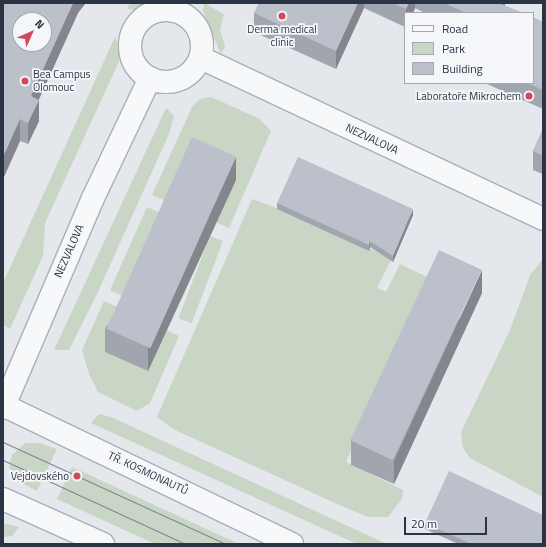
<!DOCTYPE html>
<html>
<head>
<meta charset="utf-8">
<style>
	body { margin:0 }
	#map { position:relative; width:546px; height:547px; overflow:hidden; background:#e4e7ec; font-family:"Titillium Web",sans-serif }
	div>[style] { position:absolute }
	.green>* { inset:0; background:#c9d6c5; transform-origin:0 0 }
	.roads { filter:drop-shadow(1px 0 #a9aeb7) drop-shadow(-1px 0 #a9aeb7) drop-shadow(0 1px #a9aeb7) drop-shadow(0 -1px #a9aeb7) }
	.minor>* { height:22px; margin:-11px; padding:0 11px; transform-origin:11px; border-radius:11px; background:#f7f8fa }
	.minor>.ring { margin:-11px; padding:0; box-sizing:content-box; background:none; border:22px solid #f7f8fa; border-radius:50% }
	.tram>* { height:1px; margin:-0.5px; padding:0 0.5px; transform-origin:0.5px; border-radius:0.5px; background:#7d8696 }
	.wall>* { inset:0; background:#a1a5ae }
	.shaded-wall>* { inset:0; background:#83868d }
	.building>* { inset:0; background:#bbc0ca; transform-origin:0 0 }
	.dots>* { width:11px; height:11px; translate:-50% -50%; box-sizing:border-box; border:2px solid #f4f6f9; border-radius:50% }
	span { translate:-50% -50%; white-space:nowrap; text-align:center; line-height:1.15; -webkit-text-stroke:3.5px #f4f6f9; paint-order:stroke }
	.poi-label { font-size:11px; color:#2b3445 }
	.left { translate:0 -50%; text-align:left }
	.right { translate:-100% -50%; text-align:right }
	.street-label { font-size:11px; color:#2b3445 }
	.frame { position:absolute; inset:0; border:4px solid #2b3445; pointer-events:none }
	.legend { position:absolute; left:404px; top:12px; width:130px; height:72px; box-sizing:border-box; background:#f4f6f9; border:1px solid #a4a8b1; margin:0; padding:5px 7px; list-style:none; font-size:12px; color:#2b3445 }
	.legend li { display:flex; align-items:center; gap:8px; height:20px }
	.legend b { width:20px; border:1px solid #a4a8b1 }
	.north { position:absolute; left:12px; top:12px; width:40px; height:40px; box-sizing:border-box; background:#f4f6f9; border:1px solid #a4a8b1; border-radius:50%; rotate:45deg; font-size:11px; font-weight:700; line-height:16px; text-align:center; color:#2b3445 }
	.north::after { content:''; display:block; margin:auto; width:14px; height:18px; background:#d1495b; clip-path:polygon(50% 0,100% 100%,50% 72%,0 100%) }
	.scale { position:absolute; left:404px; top:517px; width:83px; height:18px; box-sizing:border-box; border:2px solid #2b3445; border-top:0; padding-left:5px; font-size:12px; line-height:14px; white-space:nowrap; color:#2b3445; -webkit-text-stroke:3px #f4f6f9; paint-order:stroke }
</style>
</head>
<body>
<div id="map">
	<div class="green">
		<div style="clip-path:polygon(130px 3px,151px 3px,137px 10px,127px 9px)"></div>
		<div style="clip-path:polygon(204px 3px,224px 14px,220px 30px,225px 46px,221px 54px,203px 11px)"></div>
		<div style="clip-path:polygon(115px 37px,122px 52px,121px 57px,45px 223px,43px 256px,10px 329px,3px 325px,3px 283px)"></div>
		<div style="clip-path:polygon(211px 97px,260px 119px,271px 131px,229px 228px,152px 195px,192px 107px,200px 99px)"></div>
		<div style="clip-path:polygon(166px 108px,174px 116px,169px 134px,97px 294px,69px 350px,54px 350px)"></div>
		<div style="clip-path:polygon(252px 199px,302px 217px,301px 220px,392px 258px,377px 288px,386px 292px,400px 264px,431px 279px,346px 462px,403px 490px,402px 499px,388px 517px,368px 517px,337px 504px,175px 430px,157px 417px)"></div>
		<div style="left:147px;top:207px;width:22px;height:91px;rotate:24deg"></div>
		<div style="left:210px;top:236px;width:14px;height:88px;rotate:21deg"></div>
		<div style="clip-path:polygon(543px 259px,543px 497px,470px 458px,463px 448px,461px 432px,510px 330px,530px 275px)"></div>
		<div style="clip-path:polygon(104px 301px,124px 310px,105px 352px,148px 371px,167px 330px,179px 336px,150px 403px,137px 411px,98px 392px,89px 374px,82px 350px)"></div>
		<div style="clip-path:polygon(99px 414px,111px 417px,387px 544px,357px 544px,91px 423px)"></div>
		<div style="clip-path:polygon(25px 443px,40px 443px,57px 449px,37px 491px,16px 480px,9px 467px,12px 455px)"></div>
		<div style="clip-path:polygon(72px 467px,239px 544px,155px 544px,57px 499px)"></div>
		<div style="clip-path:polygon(3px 524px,6px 524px,19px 527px,12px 536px,3px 537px)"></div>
	</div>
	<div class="roads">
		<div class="minor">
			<div class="ring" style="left:130px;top:10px;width:50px;height:50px"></div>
			<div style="left:201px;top:58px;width:378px;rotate:25.2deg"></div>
			<div style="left:3px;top:405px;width:321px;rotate:25.7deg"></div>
			<div style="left:3px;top:408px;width:228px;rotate:-66.8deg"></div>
			<div style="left:93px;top:198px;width:133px;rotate:-64.6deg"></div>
			<div style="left:3px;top:499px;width:110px;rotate:24.2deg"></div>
		</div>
	</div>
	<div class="tram">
		<div style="left:3px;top:442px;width:245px;rotate:24.6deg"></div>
		<div style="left:3px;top:460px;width:201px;rotate:24.7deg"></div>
	</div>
	<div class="wall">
		<div style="clip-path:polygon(3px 3px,78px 13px,39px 99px,39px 121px,28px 144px,20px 141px,3px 179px)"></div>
		<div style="clip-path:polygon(259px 3px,505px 3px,505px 6px,523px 13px,425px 13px,415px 8px,413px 13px,405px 13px,405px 27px,364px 8px,336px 69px,254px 32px,254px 13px)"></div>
		<div style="clip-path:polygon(543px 22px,543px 109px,487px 84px,487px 83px,533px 83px)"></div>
		<div style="clip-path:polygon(543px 129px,543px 174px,533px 170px,533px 151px)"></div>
		<div style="clip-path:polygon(236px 180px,148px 371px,105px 352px,105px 328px)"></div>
		<div style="clip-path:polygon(277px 203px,413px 215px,393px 262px,370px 247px,369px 251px,277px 209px)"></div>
		<div style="clip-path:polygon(482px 293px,394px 484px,351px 465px,351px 441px)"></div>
		<div style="clip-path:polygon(425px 523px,543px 544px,458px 544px,425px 529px)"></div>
	</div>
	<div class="shaded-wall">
		<div style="clip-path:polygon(73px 3px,86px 3px,78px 13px,31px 117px,31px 96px)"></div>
		<div style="clip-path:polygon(358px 3px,364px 3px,364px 8px,336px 69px,336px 51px)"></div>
		<div style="clip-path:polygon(409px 3px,415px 3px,415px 8px,413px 13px,406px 13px,406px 9px)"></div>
		<div style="clip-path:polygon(499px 3px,505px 3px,505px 8px)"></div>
		<div style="clip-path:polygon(39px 100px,39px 121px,28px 144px,28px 123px)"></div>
		<div style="clip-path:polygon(20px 119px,20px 141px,3px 179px,3px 157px)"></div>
		<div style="clip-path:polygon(236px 157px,236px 180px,148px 371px,148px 348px)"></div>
		<div style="clip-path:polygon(413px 209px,413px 215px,393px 262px,393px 256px)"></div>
		<div style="clip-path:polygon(370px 241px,370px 247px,369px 251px,369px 245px)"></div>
		<div style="clip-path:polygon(482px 270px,482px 293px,394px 484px,394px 461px)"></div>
	</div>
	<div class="building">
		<div style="clip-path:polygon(evenodd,3px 3px,73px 3px,31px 96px,39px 100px,28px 123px,20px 119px,3px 157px,3px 3px,20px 20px,44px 20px,44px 44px,20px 44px,20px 20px)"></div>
		<div style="clip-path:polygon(259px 3px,358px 3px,336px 51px,254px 13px)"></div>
		<div style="clip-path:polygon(393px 3px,409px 3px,406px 9px)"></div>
		<div style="clip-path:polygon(444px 3px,499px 3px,522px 13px,466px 13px)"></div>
		<div style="clip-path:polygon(533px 17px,543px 22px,543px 90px,527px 83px,533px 83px)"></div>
		<div style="clip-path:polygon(543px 129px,543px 156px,533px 151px)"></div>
		<div style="left:192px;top:137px;width:48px;height:210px;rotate:24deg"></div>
		<div style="clip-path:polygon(298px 157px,413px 209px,393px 256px,370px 241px,369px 245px,277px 203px)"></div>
		<div style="left:439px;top:250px;width:47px;height:210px;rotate:25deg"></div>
		<div style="clip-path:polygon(449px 471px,543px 515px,543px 544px,471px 544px,425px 523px)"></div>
	</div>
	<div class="dots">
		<div style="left:282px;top:16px;background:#d1495b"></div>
		<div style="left:25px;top:81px;background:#d1495b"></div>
		<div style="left:529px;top:96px;background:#d1495b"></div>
		<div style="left:77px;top:476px;background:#d1495b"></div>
	</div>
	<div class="poi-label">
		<span style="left:282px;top:36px">Derma medical<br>clinic</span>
		<span class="left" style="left:33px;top:81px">Bea Campus<br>Olomouc</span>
		<span class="right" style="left:521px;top:96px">Laboratoře Mikrochem</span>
		<span class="right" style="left:69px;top:476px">Vejdovského</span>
	</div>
	<div class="street-label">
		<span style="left:372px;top:139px;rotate:25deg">NEZVALOVA</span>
		<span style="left:69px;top:251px;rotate:-66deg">NEZVALOVA</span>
		<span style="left:148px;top:473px;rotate:25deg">TŘ. KOSMONAUTŮ</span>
	</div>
	<div class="frame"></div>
	<ul class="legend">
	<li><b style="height:5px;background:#f7f8fa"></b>Road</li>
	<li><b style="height:11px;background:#c9d6c5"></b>Park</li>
	<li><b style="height:11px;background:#bbc0ca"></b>Building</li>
	</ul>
	<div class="north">N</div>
	<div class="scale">20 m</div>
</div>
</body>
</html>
